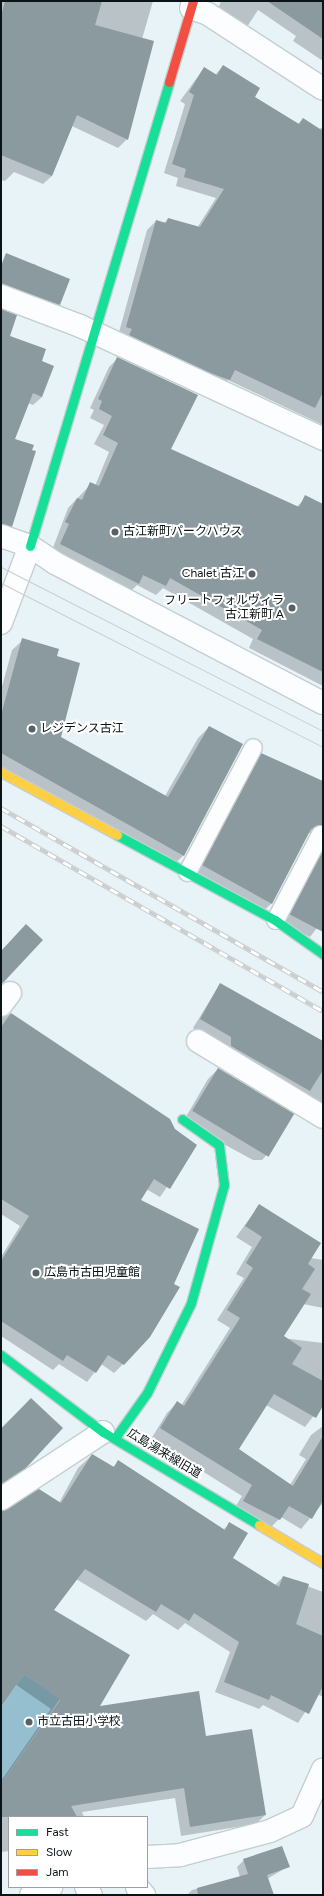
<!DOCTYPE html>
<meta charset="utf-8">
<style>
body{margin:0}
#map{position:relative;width:324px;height:1896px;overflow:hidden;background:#e8f3f8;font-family:Figtree,"Noto Sans JP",sans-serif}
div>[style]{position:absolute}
.water>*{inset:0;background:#95becf}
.shadow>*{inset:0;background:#0003}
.building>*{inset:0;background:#8a9a9f;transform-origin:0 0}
.roads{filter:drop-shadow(1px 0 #c4ced2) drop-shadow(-1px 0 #c4ced2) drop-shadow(0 1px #c4ced2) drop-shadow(0 -1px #c4ced2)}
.lane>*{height:17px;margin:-8.5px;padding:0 8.5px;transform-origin:8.5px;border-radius:8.5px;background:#fcfdfe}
.street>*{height:22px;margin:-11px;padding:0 11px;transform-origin:11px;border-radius:11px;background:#fcfdfe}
.fast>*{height:9px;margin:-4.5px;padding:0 4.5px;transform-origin:4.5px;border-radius:4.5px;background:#16e098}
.slow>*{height:9px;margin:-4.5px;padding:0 4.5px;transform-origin:4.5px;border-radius:4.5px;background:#ffcf43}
.jam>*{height:9px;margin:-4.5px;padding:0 4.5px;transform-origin:4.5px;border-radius:4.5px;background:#f24e42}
.tram>*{height:1px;margin:-0.5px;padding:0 0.5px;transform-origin:0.5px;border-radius:0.5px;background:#cacece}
.rail>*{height:4.5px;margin-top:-2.25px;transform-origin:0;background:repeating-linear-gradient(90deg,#fff 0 9px,#cacece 0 18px);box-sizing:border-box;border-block:1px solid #cacece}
.dots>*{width:11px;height:11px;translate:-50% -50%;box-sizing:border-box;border:2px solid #fff;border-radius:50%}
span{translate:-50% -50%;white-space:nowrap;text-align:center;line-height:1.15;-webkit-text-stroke:4px #fff;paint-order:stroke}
.poi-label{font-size:12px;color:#0a1316}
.left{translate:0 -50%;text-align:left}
.right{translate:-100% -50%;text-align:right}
.street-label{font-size:12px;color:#0a1316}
.frame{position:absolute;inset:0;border:2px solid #0a1316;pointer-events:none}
.legend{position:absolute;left:8px;top:1816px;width:140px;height:72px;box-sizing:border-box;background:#fff;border:1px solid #9da1a2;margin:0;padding:5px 7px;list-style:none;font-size:12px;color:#0a1316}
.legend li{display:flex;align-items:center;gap:8px;height:20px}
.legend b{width:20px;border:1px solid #9da1a2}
</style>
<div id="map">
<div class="water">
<i style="clip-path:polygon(24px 1674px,60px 1699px,1px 1784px,1px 1707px)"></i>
</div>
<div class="shadow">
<i style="clip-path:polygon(1px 1px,153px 1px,142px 39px,127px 139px,118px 148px,72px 126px,52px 176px,43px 184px,14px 172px,5px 181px,1px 180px)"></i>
<i style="clip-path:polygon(221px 1px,323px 1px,323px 61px,293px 41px,296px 36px,258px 10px,245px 30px,215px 17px)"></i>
<i style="clip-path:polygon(223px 66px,254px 97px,298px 124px,303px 119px,319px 129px,323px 127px,323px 425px,228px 380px,220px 389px,118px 336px,147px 230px,156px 221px,164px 223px,168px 219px,197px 228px,216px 198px,176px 186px,178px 178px,164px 173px,185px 104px,180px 101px,204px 68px,215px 75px)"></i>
<i style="clip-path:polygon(35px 264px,59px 304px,51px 313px,1px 294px,1px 276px)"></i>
<i style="clip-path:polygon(1px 310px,9px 336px,41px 362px,42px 397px,33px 405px,28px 403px,14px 440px,14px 517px,1px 528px)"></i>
<i style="clip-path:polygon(118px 358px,169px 449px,296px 507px,303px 501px,323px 511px,323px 686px,249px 648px,253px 639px,163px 588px,156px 595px,137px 585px,129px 593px,51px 553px,68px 508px,91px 484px,95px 486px,109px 452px,94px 444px,104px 425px,90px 418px,94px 410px,90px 408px,109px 367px)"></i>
<i style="clip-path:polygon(23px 640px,56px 657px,60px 737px,165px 796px,198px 738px,209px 727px,184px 855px,173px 865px,1px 769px,1px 690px,12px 650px)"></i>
<i style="clip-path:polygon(261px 754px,323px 784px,323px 920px,310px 937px,282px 922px,317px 833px,308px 833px,271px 904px,263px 911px,197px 874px,253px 762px)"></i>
<i style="clip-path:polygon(220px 984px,323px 1043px,323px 1112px,193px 1028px)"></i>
<i style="clip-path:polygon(10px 1014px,196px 1145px,160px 1197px,146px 1189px,139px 1200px,123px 1364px,114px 1373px,101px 1364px,87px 1382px,59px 1364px,53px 1370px,1px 1336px,1px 1257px,20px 1226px,1px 1214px,1px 1018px)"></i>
<i style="clip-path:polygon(218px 1069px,272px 1149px,262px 1160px,253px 1160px,183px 1122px,208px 1079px)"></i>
<i style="clip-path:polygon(259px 1206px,311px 1258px,323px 1260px,323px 1308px,303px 1304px,282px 1338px,323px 1343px,323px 1404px,305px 1427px,266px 1405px,238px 1449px,290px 1485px,306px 1459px,299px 1455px,311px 1435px,323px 1426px,323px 1503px,301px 1529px,281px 1517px,269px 1529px,233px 1511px,242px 1496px,151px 1439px,167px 1413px,177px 1403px,181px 1406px,230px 1328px,217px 1320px,244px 1278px,236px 1274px,252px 1247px,236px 1237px)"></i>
<i style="clip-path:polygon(31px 1399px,24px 1468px,1px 1487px,1px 1428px)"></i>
<i style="clip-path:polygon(92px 1455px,113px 1467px,118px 1462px,223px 1530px,230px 1523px,232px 1558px,275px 1585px,283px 1577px,323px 1592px,323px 1697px,317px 1694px,298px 1723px,263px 1705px,259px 1709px,215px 1692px,230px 1652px,185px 1623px,178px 1630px,153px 1614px,146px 1621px,76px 1579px,53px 1610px,98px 1708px,205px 1737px,265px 1815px,256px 1824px,181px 1836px,175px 1798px,82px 1812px,84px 1817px,9px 1817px,9px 1851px,1px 1852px,1px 1781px,51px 1709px,15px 1684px,1px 1705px,1px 1511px,59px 1503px,78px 1468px)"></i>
<i style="clip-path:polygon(244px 1860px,289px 1866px,267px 1879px,273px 1895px,187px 1895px,192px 1890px,240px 1877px,237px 1867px)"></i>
</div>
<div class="building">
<i style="clip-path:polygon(5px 1px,102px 1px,95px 25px,154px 41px,128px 140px,77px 115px,52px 176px,1px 155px,1px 16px)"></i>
<i style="clip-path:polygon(267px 1px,323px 1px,323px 39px)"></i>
<i style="clip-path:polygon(223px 65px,260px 88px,255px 97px,299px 124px,303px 118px,323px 131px,323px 392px,315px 408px,235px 370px,230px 380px,210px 373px,129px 335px,132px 329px,126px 327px,156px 220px,166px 223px,168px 218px,200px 227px,224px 189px,184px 177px,186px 169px,172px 164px,194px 95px,189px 92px,204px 67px,217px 75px)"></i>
<i style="clip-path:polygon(6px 253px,70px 279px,60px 305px,1px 284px,1px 266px)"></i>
<i style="clip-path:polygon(1px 309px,17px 315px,10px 336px,46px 349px,42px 361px,54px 366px,42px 397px,33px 393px,15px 439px,34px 445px,32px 450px,36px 451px,12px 527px,1px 524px)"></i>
<i style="clip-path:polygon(117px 357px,198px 395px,171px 449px,299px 507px,305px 495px,323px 504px,323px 672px,257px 639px,262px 630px,170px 578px,166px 586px,143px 575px,139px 584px,60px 544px,69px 524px,65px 522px,77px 498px,82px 500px,90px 482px,99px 486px,118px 443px,103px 435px,112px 416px,99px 409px,102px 401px,98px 399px)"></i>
<i style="clip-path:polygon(22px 638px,59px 649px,57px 656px,80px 663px,61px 737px,168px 797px,209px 726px,243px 744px,184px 856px,1px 753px,1px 715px)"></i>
<i style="clip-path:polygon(261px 753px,323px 781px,323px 825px,311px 829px,272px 904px,202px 865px)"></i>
<i style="clip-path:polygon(323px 850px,323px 932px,289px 914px)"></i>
<i style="clip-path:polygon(26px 924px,43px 940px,1px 985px,1px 951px)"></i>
<i style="clip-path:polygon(220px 983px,323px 1041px,323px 1070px,310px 1091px,231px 1046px,231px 1037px,200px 1019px)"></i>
<i style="clip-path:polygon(11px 1013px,170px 1119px,175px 1129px,197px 1145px,170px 1189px,154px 1179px,141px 1200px,199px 1229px,174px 1284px,180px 1287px,150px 1337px,124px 1365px,108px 1355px,96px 1373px,67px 1355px,63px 1361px,1px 1321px,1px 1261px,29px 1216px,1px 1199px,1px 1027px)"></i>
<i style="left:218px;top:1068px;width:89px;height:50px;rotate:31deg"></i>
<i style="clip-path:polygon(259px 1204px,321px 1243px,308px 1264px,315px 1269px,302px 1289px,311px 1294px,284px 1336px,302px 1348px,292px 1364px,323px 1381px,323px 1406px,316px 1418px,274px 1394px,239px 1449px,293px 1486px,323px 1436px,323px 1500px,312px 1519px,289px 1506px,280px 1520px,243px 1501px,252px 1485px,160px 1428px,177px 1401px,184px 1406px,240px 1318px,227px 1310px,253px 1268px,246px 1263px,262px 1237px,245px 1226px)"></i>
<i style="clip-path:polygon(31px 1398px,63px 1428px,25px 1469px,1px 1484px,1px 1429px)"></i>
<i style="clip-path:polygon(92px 1454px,114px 1467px,118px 1460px,225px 1530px,229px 1522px,248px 1533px,233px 1558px,279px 1587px,283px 1576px,309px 1584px,296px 1624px,323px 1636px,323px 1686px,309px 1714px,271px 1695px,269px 1700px,224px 1682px,239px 1642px,194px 1613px,189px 1621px,161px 1604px,156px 1612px,85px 1569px,54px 1610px,130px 1655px,100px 1706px,199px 1691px,206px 1736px,252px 1729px,266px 1815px,190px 1827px,184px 1788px,71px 1806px,77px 1817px,1px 1817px,1px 1784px,60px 1700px,24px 1674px,1px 1707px,1px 1511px,39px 1489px,61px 1503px)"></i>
<i style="clip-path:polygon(282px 1846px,290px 1867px,267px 1875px,274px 1895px,198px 1895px,197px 1888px,248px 1874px,243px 1859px)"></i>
</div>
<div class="roads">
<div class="lane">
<i style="left:187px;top:872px;width:141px;rotate:-62.2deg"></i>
<i style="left:275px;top:920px;width:97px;rotate:-62.4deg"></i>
</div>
<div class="street">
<i style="left:191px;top:8px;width:18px;rotate:19deg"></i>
<i style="left:208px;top:14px;width:137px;rotate:33.1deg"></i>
<i style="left:1px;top:296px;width:85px;rotate:20.8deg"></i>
<i style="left:80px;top:326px;width:268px;rotate:24.9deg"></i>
<i style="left:1px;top:536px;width:31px;rotate:19deg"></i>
<i style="left:30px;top:546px;width:30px;rotate:34deg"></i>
<i style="left:55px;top:563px;width:302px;rotate:27.6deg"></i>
<i style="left:1px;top:623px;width:82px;rotate:-69.4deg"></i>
<i style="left:1px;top:1005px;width:15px;rotate:-53deg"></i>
<i style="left:198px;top:1041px;width:146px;rotate:31.3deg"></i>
<i style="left:1px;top:1499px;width:122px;rotate:-33.3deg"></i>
<i style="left:147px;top:1857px;width:33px;rotate:-3deg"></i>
<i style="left:180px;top:1855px;width:93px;rotate:-14.9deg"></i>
<i style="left:270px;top:1831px;width:35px;rotate:-25deg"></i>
<i style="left:302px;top:1816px;width:51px;rotate:-65.9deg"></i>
<i style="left:86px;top:1887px;width:9px;rotate:58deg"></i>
<i style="left:137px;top:1887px;width:11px;rotate:49deg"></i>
<i style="left:31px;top:1895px;width:22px;rotate:-21deg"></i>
</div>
<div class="fast">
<i style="left:30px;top:546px;width:484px;rotate:-73.3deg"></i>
<i style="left:117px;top:835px;width:179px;rotate:28.3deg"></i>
<i style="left:275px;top:920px;width:59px;rotate:35.3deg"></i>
<i style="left:1px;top:1355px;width:128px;rotate:37deg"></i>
<i style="left:103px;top:1432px;width:182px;rotate:30.8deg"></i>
<i style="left:115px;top:1438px;width:55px;rotate:-54.6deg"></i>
<i style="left:147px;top:1393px;width:100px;rotate:-63.9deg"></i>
<i style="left:191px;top:1303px;width:123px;rotate:-74.4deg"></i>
<i style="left:224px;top:1185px;width:40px;rotate:-97.1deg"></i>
<i style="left:219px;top:1145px;width:45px;rotate:-144.9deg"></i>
</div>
<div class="slow">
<i style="left:1px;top:772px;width:132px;rotate:28.5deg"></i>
<i style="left:259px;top:1525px;width:74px;rotate:30.7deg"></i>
</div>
<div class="jam">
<i style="left:169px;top:82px;width:84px;rotate:-73.5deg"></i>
</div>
</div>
<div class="tram">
<i style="left:1px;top:567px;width:361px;rotate:27deg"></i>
<i style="left:1px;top:583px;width:361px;rotate:27deg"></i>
</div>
<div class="rail">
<i style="left:1px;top:808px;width:371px;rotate:29.7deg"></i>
<i style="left:1px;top:826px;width:371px;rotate:29.9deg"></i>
</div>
<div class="dots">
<i style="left:115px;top:532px;background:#586165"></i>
<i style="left:252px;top:574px;background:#586165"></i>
<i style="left:292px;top:608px;background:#586165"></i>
<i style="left:32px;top:729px;background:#586165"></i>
<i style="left:36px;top:1273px;background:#586165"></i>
<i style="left:29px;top:1722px;background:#586165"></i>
</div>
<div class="poi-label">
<span class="left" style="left:123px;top:532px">古江新町パークハウス</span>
<span class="right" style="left:244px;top:574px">Chalet 古江</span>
<span class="right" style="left:284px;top:608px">フリートフォルヴィラ<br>古江新町 A</span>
<span class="left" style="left:40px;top:729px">レジデンス古江</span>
<span class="left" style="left:44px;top:1273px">広島市古田児童館</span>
<span class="left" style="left:37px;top:1722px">市立古田小学校</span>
</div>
<div class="street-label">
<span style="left:164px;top:1454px;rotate:31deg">広島湯来線旧道</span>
</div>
<div class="frame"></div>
<ul class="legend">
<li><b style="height:5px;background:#16e098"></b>Fast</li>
<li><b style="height:5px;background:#ffcf43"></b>Slow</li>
<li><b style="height:5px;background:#f24e42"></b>Jam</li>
</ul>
</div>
